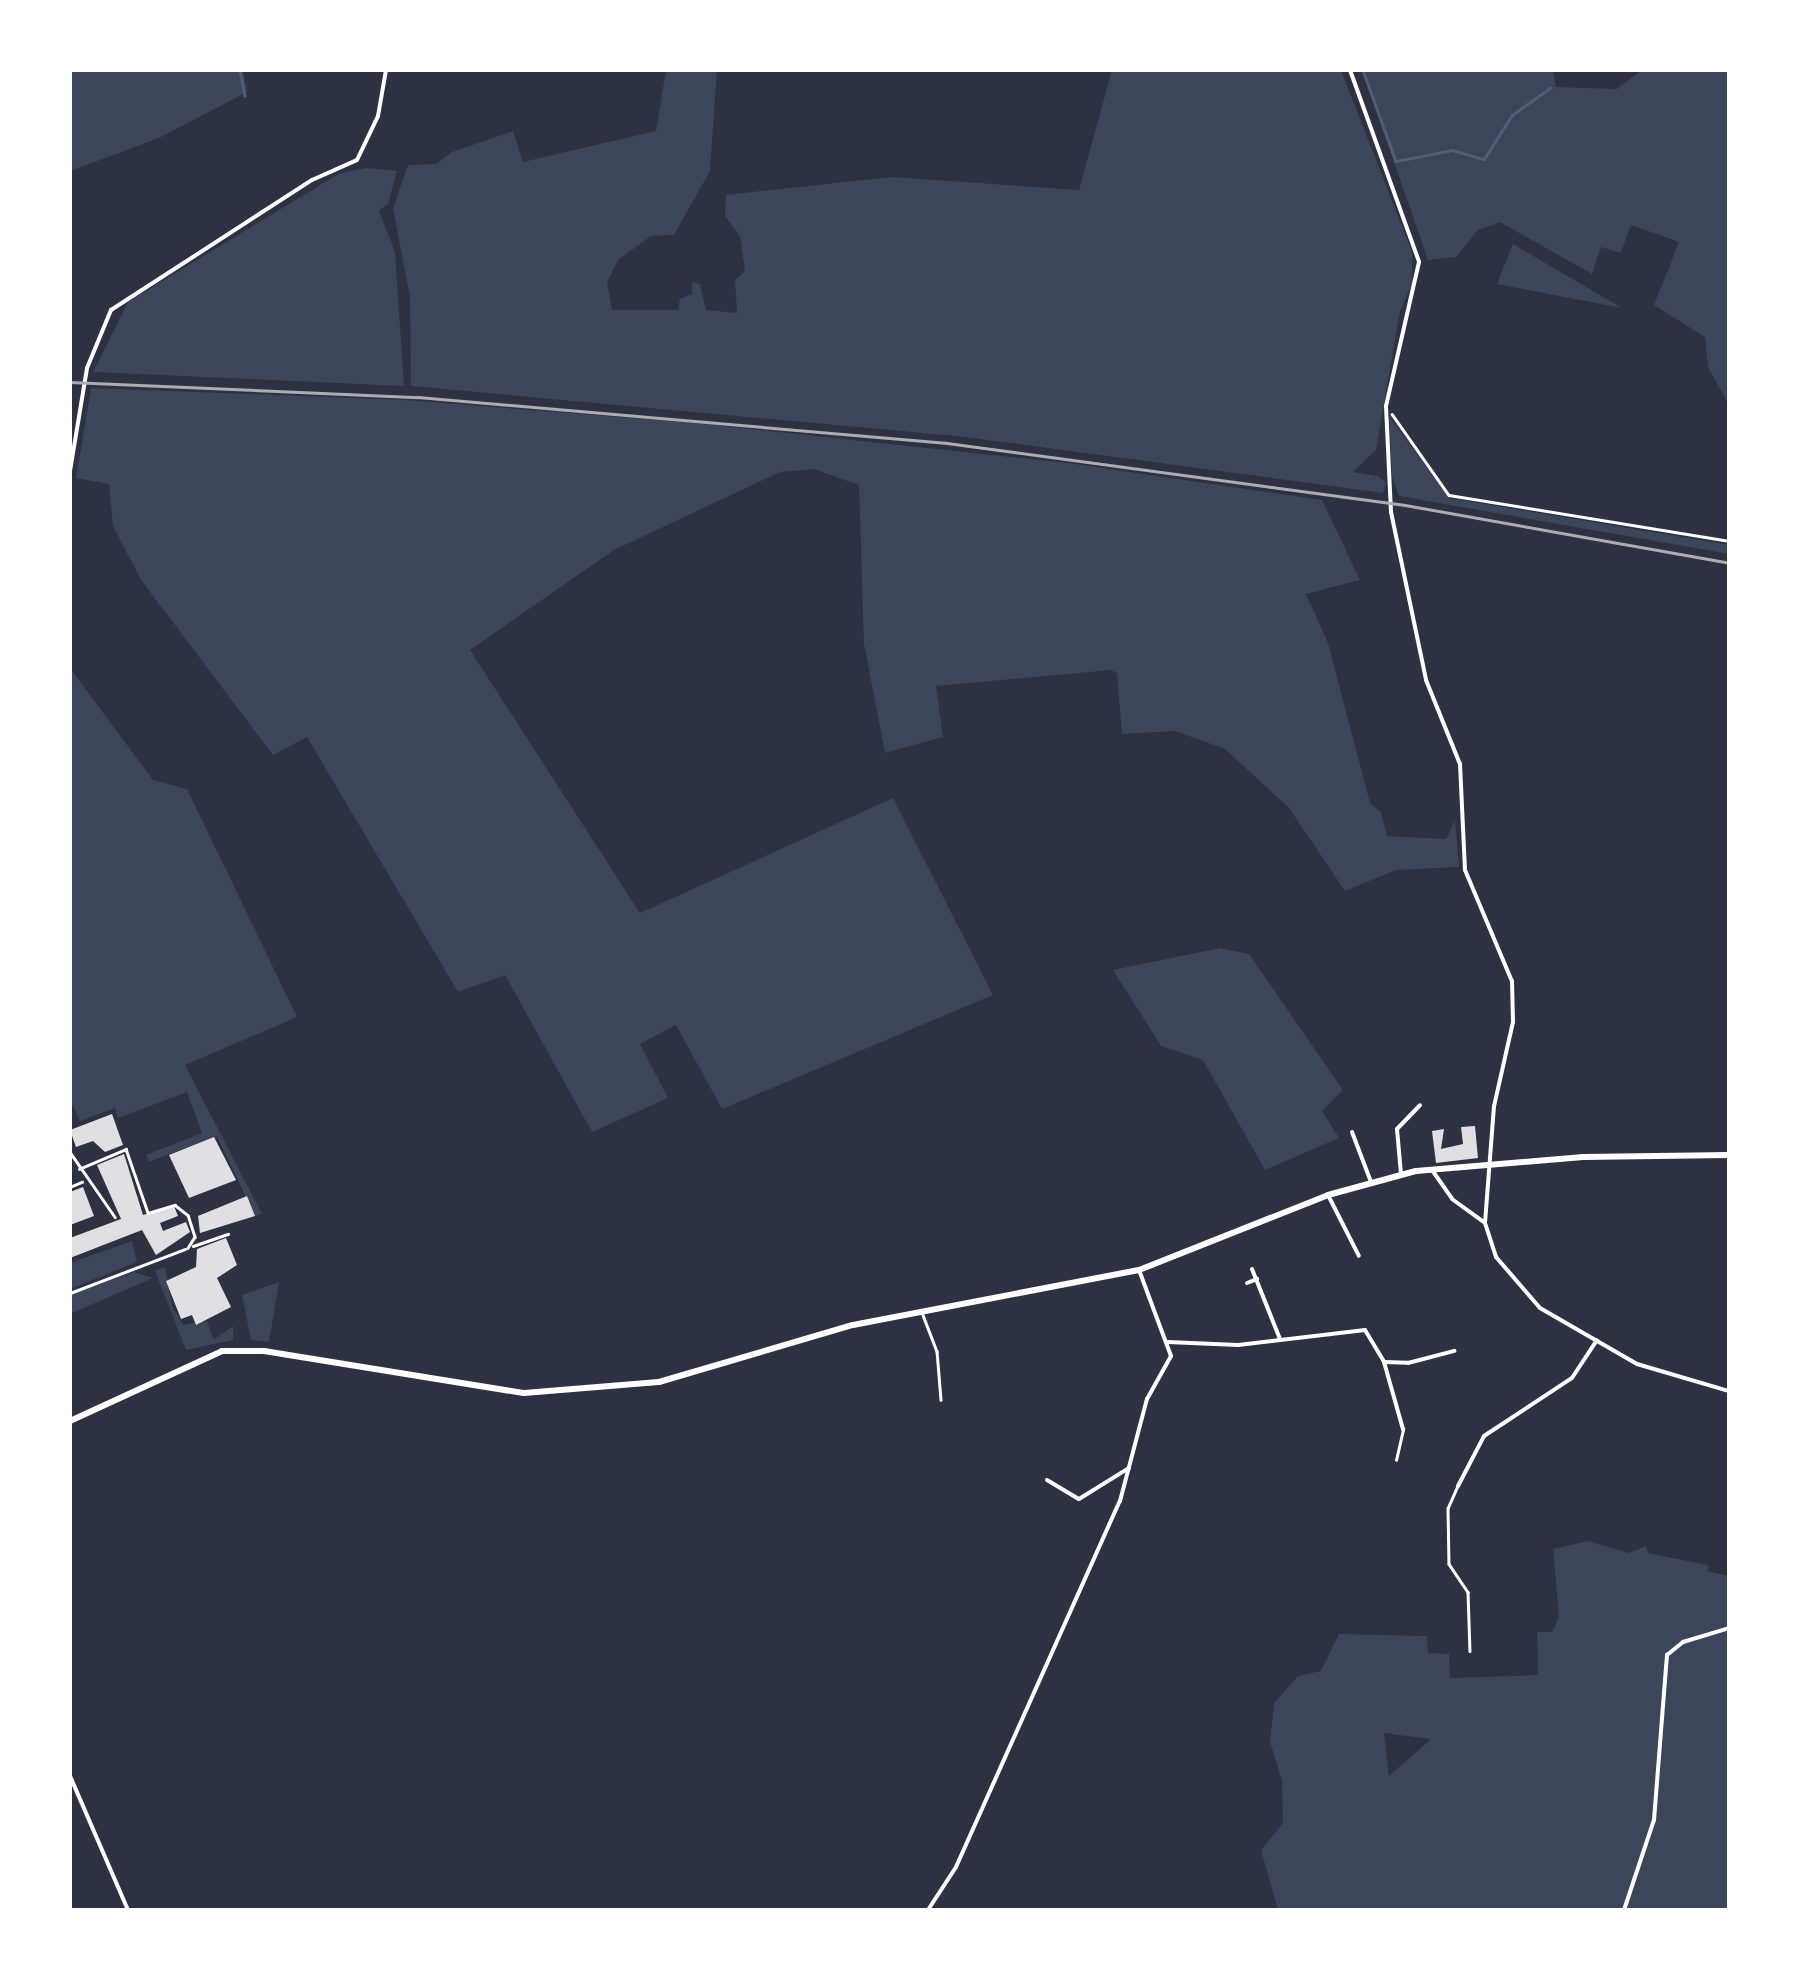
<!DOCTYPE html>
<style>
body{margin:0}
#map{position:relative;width:1799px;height:1980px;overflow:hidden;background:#2d3142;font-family:Raleway,sans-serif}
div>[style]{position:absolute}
.green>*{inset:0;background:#3c4559}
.stream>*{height:2.5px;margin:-1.25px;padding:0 1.25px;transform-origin:1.25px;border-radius:1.25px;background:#4f5d75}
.building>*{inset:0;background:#e0e0e3}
.path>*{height:2.5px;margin:-1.25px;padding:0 1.25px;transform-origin:1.25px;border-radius:1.25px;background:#fff}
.service>*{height:2.5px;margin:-1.25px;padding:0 1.25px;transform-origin:1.25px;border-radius:1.25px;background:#fff}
.minor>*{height:4px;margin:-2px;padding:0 2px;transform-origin:2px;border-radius:2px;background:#fff}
.primary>*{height:6px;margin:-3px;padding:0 3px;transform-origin:3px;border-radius:3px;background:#fff}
.rail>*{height:2.5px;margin:-1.25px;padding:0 1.25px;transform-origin:1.25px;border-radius:1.25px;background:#abadb3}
span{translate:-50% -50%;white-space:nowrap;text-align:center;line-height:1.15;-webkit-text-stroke:10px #fff;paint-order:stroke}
.frame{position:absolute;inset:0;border:72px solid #fff;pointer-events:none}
</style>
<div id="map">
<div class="green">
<i style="clip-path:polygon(70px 70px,243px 70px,247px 92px,159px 138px,70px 171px)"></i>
<i style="clip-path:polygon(666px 70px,717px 70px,710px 171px,674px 235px,651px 236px,618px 260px,607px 282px,612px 310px,678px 310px,680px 299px,692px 294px,692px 282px,700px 284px,706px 310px,737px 313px,735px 280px,745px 271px,740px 236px,725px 216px,726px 195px,891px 177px,1079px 190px,1112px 70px,1341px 70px,1412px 252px,1412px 284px,1400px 311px,1376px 450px,1353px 472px,1377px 476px,1386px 482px,1383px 493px,966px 437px,411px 386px,410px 297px,393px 209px,408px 165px,436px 164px,452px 152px,513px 131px,523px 162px,656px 131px)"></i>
<i style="clip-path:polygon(1362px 70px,1553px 70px,1556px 87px,1617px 89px,1642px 70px,1729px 70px,1729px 405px,1708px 367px,1705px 337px,1654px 305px,1679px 242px,1631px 225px,1621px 253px,1601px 247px,1592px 274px,1500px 222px,1478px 230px,1456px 257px,1428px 260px)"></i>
<i style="clip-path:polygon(366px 168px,397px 171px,388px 204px,379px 211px,395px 252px,404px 386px,93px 372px,128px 302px,340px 173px)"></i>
<i style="clip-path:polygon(1513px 244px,1622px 308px,1497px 284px)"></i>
<i style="clip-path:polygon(91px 388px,405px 400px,694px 423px,1068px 463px,1322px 500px,1360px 580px,1306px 594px,1328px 643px,1370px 803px,1381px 812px,1387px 836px,1446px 839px,1455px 820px,1459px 867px,1396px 870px,1345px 891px,1289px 808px,1225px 749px,1175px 731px,1122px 734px,1117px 673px,1111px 670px,936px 686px,943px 737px,885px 753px,864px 644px,859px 485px,814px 469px,780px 472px,614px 550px,470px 650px,640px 913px,893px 798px,993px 995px,722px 1109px,676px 1025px,640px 1044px,668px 1098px,592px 1132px,505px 975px,458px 992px,307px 737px,273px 755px,141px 580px,113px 526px,109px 484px,76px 478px)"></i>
<i style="clip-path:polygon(1389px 416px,1449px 498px,1729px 545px,1729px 554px,1399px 496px,1392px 476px)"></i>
<i style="clip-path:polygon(70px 668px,153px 780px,187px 789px,297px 1017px,185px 1065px,262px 1214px,255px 1216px,217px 1136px,149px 1162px,146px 1155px,202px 1133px,187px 1092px,118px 1118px,115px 1108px,80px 1121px,70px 1100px)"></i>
<i style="clip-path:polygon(1220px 948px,1249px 954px,1343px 1090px,1322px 1111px,1339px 1138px,1265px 1170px,1203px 1060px,1161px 1046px,1113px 970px)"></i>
<i style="clip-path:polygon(132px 1241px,137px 1262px,70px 1289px,70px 1263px)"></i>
<i style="clip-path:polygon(165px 1267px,172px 1306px,183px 1325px,207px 1321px,214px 1339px,233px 1326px,233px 1340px,186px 1350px,155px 1271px)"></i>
<i style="clip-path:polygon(134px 1272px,153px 1278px,70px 1314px,70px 1295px)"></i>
<i style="clip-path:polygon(279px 1282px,269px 1342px,251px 1340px,242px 1295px)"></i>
<i style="clip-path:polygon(evenodd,1588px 1541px,1629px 1553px,1646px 1546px,1648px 1553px,1708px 1565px,1708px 1571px,1729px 1576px,1729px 1910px,1278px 1910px,1261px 1850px,1283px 1823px,1282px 1781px,1270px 1742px,1274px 1703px,1298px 1676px,1321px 1671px,1339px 1634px,1427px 1636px,1428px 1653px,1449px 1654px,1450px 1678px,1538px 1675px,1537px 1632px,1552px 1632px,1559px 1617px,1553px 1549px,1588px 1541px,1384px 1733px,1430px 1739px,1430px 1740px,1389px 1776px,1384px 1733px)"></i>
</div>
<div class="stream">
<i style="left:240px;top:70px;width:26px;rotate:79deg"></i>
<i style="left:1363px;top:70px;width:97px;rotate:70.1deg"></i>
<i style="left:1396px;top:161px;width:57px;rotate:-11.1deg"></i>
<i style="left:1452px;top:150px;width:33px;rotate:16deg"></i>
<i style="left:1484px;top:159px;width:52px;rotate:-57.5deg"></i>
<i style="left:1512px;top:115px;width:47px;rotate:-35.4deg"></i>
</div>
<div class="building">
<i style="clip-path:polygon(112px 1114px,123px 1145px,105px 1152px,93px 1141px,76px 1147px,70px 1130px)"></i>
<i style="clip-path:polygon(1475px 1126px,1478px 1158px,1436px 1163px,1432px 1131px,1444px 1129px,1441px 1149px,1463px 1144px,1461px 1127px)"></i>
<i style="clip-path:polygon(214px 1137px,236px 1180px,189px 1198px,169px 1155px)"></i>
<i style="clip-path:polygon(124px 1154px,143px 1215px,174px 1206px,178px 1216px,160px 1223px,163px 1231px,186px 1222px,190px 1232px,156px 1255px,142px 1230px,70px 1258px,70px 1238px,121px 1219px,97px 1165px)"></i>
<i style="clip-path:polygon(83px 1187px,94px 1216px,70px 1225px,70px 1192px)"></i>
<i style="clip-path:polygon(247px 1196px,255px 1216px,200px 1233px,198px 1216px)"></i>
<i style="clip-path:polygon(226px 1238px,237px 1265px,217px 1278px,231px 1307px,196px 1325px,192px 1315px,181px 1319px,166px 1281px,196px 1267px,197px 1249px)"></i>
</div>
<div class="path">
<i style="left:1392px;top:414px;width:99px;rotate:54.9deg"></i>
<i style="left:1449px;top:495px;width:284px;rotate:9.3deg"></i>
</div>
<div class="service">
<i style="left:70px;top:1152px;width:79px;rotate:55.3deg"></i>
<i style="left:79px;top:1169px;width:51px;rotate:-23.1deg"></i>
<i style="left:126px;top:1149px;width:68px;rotate:71deg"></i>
<i style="left:148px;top:1213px;width:28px;rotate:-17deg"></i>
<i style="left:175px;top:1205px;width:16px;rotate:38deg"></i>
<i style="left:188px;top:1215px;width:23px;rotate:72deg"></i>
<i style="left:195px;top:1237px;width:13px;rotate:122deg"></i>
<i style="left:70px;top:1187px;width:13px;rotate:-23deg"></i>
<i style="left:193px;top:1246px;width:37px;rotate:-19deg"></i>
<i style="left:70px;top:1293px;width:123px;rotate:-20.9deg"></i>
<i style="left:923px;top:1315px;width:39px;rotate:69deg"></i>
<i style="left:937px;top:1351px;width:49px;rotate:85.3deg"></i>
<i style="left:1396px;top:1460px;width:32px;rotate:-77deg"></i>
<i style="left:1458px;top:1486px;width:24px;rotate:114deg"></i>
<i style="left:1448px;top:1508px;width:56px;rotate:89deg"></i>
<i style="left:1449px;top:1564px;width:34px;rotate:56deg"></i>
<i style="left:1468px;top:1592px;width:59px;rotate:88.1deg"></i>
</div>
<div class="minor">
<i style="left:1350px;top:70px;width:204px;rotate:70.2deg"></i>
<i style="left:1419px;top:262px;width:148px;rotate:102.9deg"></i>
<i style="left:1386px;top:406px;width:106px;rotate:87.3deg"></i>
<i style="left:1391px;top:512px;width:172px;rotate:78.2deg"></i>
<i style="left:1426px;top:680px;width:91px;rotate:68deg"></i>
<i style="left:1460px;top:764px;width:106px;rotate:87.3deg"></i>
<i style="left:1465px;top:870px;width:121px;rotate:67.1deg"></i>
<i style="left:1512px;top:981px;width:41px;rotate:88.6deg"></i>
<i style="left:1513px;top:1022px;width:86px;rotate:102.7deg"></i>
<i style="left:1494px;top:1106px;width:117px;rotate:94.4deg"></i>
<i style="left:1485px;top:1223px;width:36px;rotate:72deg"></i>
<i style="left:1496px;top:1257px;width:67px;rotate:49.2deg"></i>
<i style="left:1540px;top:1308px;width:112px;rotate:30deg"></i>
<i style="left:1637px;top:1364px;width:96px;rotate:16.4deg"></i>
<i style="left:70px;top:471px;width:104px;rotate:-80.6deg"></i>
<i style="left:87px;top:368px;width:63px;rotate:-67.5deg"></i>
<i style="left:111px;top:310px;width:239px;rotate:-32.9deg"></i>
<i style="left:312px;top:180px;width:49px;rotate:-24deg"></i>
<i style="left:357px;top:160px;width:49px;rotate:-64.5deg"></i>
<i style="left:378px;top:116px;width:47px;rotate:-80.1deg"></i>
<i style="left:1352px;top:1132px;width:53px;rotate:69.2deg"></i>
<i style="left:1432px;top:1170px;width:35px;rotate:55deg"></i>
<i style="left:1452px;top:1199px;width:39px;rotate:36deg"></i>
<i style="left:1401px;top:1174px;width:45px;rotate:-95.1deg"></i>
<i style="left:1397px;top:1129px;width:33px;rotate:-46deg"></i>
<i style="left:1328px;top:1195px;width:68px;rotate:63.1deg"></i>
<i style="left:1252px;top:1269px;width:75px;rotate:68.2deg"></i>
<i style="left:1247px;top:1283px;width:11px;rotate:-22deg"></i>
<i style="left:1168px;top:1342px;width:70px;rotate:2.5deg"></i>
<i style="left:1238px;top:1345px;width:128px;rotate:-6.7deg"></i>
<i style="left:1365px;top:1330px;width:37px;rotate:59deg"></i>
<i style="left:1384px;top:1362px;width:70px;rotate:74.2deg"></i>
<i style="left:1384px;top:1362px;width:24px;rotate:2deg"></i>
<i style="left:1408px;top:1363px;width:48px;rotate:-14.6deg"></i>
<i style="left:1047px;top:1480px;width:37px;rotate:31deg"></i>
<i style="left:1079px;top:1499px;width:59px;rotate:-31.8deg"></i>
<i style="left:1458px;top:1486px;width:56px;rotate:-62.5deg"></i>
<i style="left:1484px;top:1436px;width:105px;rotate:-33.4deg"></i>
<i style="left:1572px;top:1378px;width:45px;rotate:-56.7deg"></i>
<i style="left:70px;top:1776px;width:146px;rotate:66.6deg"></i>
<i style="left:928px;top:1910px;width:51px;rotate:-56.9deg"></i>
<i style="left:956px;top:1867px;width:401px;rotate:-65.9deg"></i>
<i style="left:1120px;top:1501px;width:106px;rotate:-75.2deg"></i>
<i style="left:1147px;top:1399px;width:49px;rotate:-60.8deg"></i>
<i style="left:1171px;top:1356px;width:92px;rotate:-110.4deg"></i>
<i style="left:1624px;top:1910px;width:95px;rotate:-71.6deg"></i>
<i style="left:1654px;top:1820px;width:166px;rotate:-85.5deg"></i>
<i style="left:1667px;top:1655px;width:21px;rotate:-39deg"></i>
<i style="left:1683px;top:1642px;width:48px;rotate:-16.9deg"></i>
</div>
<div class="primary">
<i style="left:70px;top:1421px;width:167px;rotate:-24.7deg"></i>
<i style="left:222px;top:1351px;width:42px"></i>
<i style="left:264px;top:1351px;width:263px;rotate:9.2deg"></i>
<i style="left:524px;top:1393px;width:135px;rotate:-4.7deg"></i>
<i style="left:659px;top:1382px;width:202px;rotate:-16.4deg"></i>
<i style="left:853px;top:1325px;width:291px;rotate:-10.9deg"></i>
<i style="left:1139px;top:1270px;width:203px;rotate:-21.6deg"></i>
<i style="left:1328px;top:1195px;width:91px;rotate:-15.3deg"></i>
<i style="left:1416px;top:1171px;width:168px;rotate:-4.8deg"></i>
<i style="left:1583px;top:1157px;width:146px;rotate:-0.8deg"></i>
</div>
<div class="rail">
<i style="left:70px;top:382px;width:348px;rotate:2.5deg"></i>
<i style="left:418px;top:397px;width:531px;rotate:4.97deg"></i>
<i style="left:947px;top:443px;width:462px;rotate:7.7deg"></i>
<i style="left:1405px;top:505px;width:329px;rotate:10.1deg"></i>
</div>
<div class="frame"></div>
</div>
